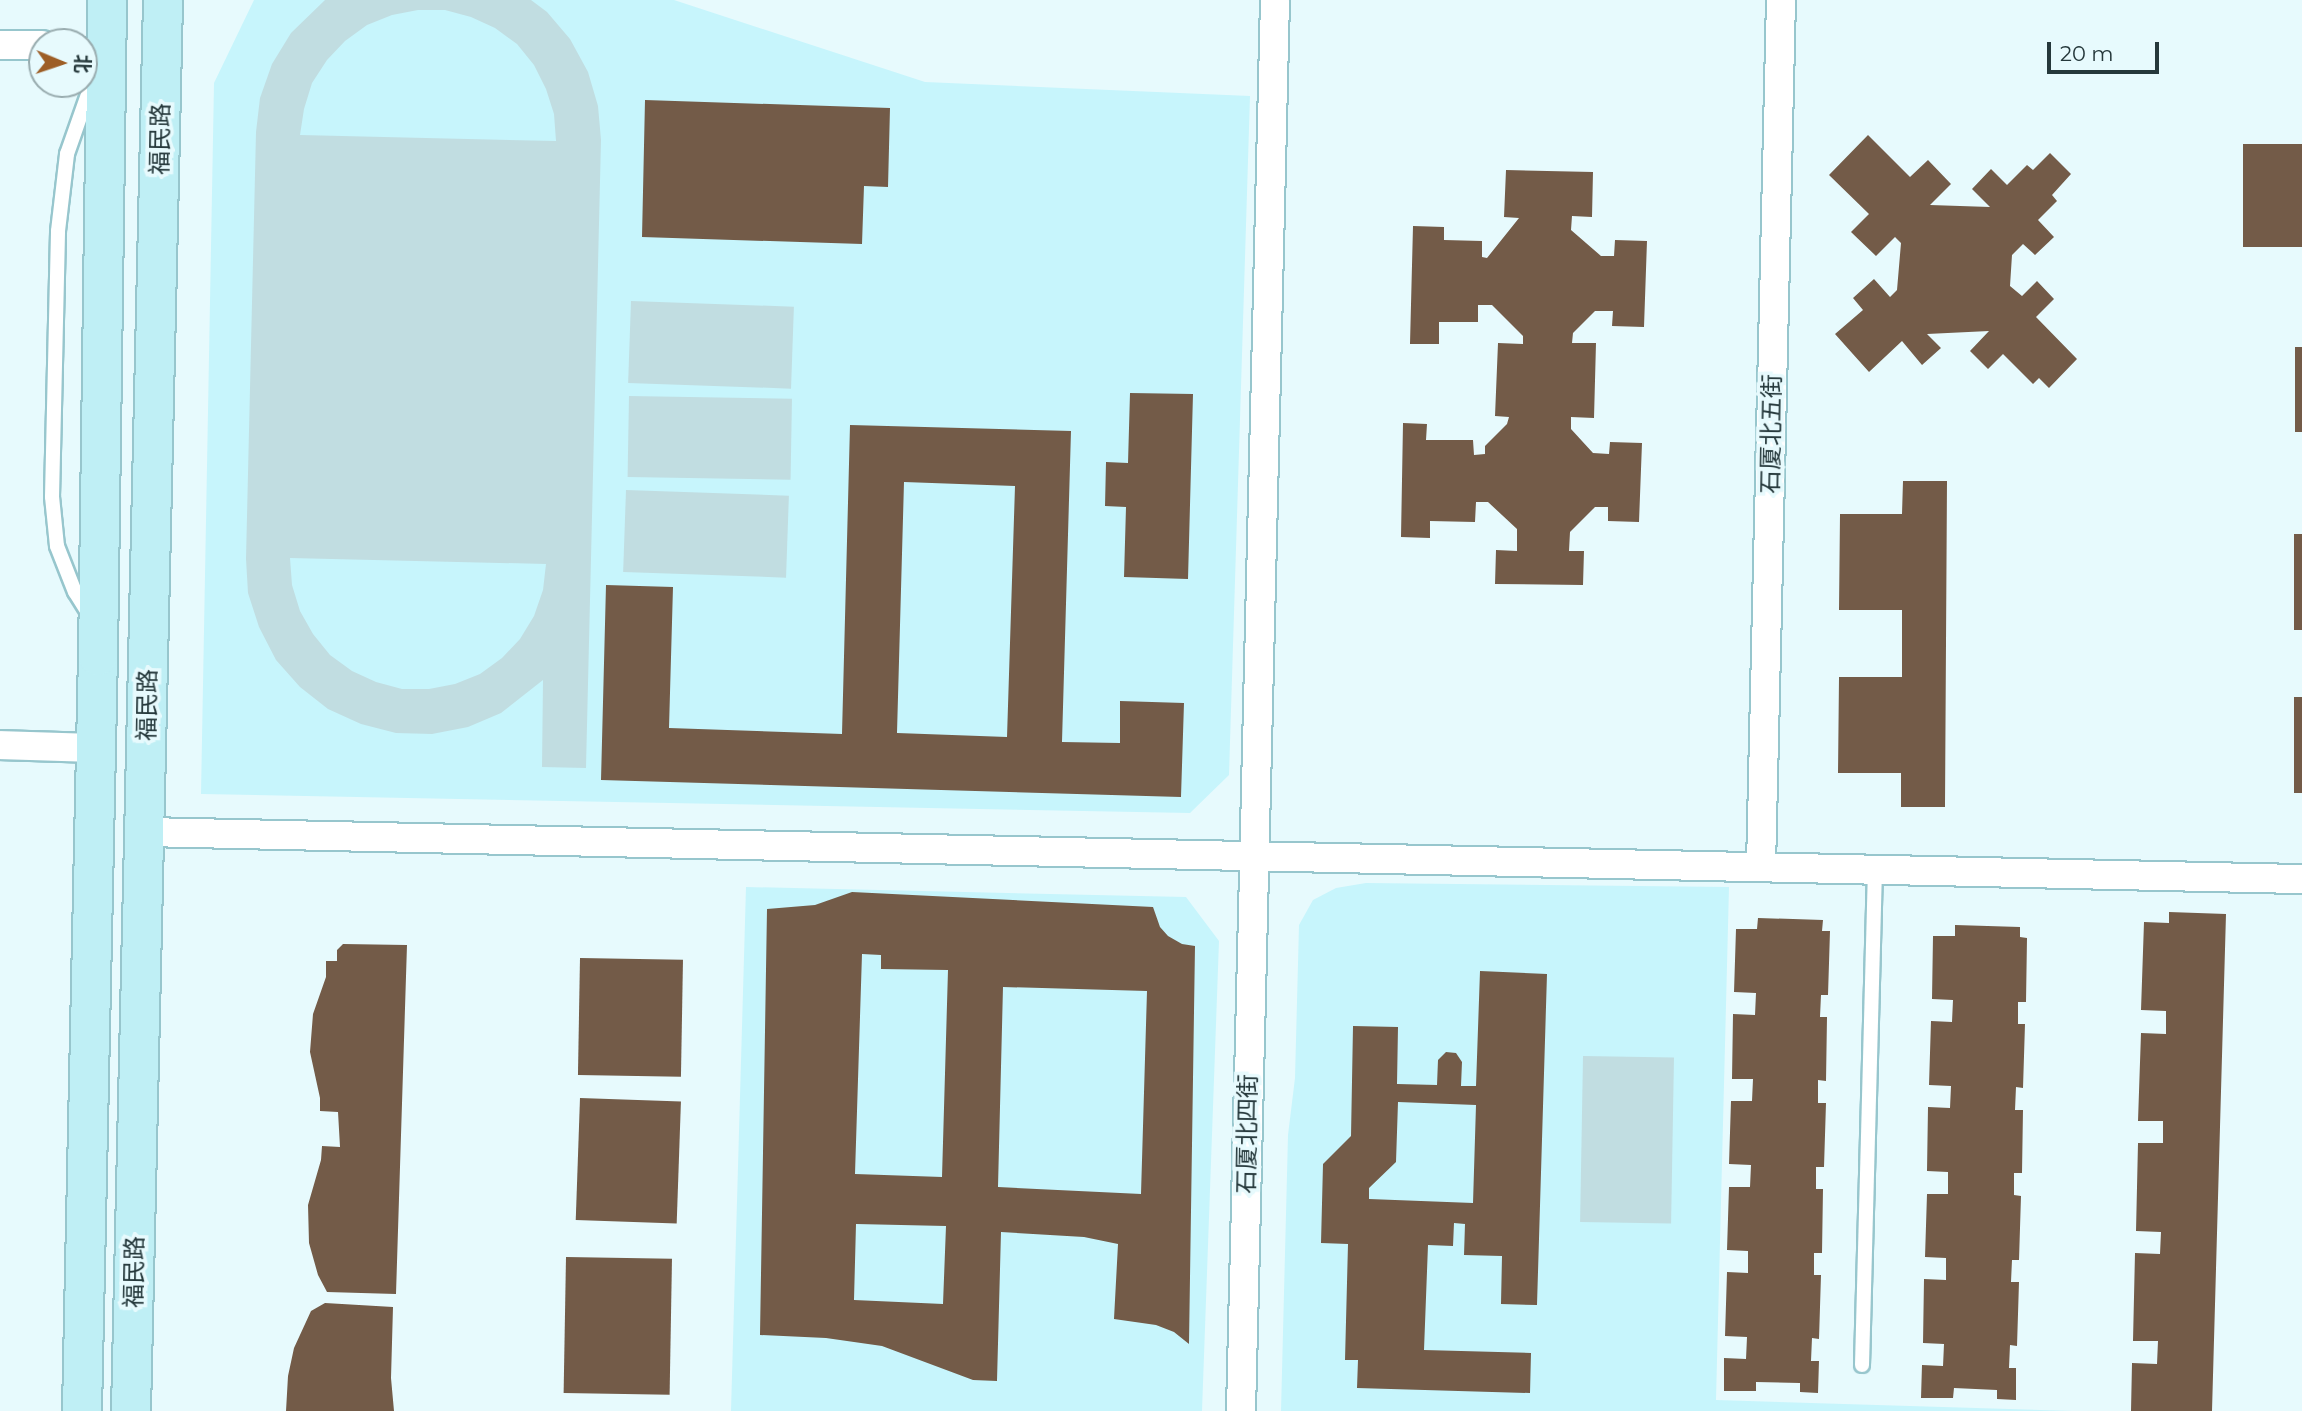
<!DOCTYPE html>
<meta charset="utf-8">
<style>
body{margin:0}
#map{position:relative;width:2302px;height:1411px;overflow:hidden;background:#e7fafd;font-family:Montserrat,"Noto Sans SC",sans-serif}
div>[style]{position:absolute}
.built>*{inset:0;background:#c7f5fc}
.green>*{inset:0;background:#c1dde1;transform-origin:0 0}
.building>*{inset:0;background:#735b48;transform-origin:0 0}
.roads{filter:drop-shadow(2px 0 #97c6cd) drop-shadow(-2px 0 #97c6cd) drop-shadow(0 2px #97c6cd) drop-shadow(0 -2px #97c6cd)}
.lane>*{height:14px;margin:-7px;padding:0 7px;transform-origin:7px;border-radius:7px;background:#fff}
.street>*{height:28px;margin:-14px;padding:0 14px;transform-origin:14px;border-radius:14px;background:#fff}
.secondary>*{height:38px;margin:-19px;padding:0 19px;transform-origin:19px;border-radius:19px;background:#bfeff5}
span{translate:-50% -50%;white-space:nowrap;text-align:center;line-height:1.15;-webkit-text-stroke:7px #e7fafd;paint-order:stroke}
.street-label{font-size:24px;color:#25383b}
.north{position:absolute;left:28px;top:28px;width:70px;height:70px;box-sizing:border-box;background:#e7fafd;border:2px solid #99acaf;border-radius:50%;rotate:92deg;font-size:19px;font-weight:700;line-height:28px;text-align:center;color:#25383b}
.north::after{content:'';display:block;margin:auto;width:24px;height:32px;background:#9d5e26;clip-path:polygon(50% 0,100% 100%,50% 72%,0 100%)}
.scale{position:absolute;left:2047px;top:42px;width:112px;height:32px;box-sizing:border-box;border:4px solid #25383b;border-top:0;padding-left:9px;font-size:21px;line-height:24px;white-space:nowrap;color:#25383b;-webkit-text-stroke:5px #e7fafd;paint-order:stroke}
</style>
<div id="map">
<div class="built">
<i style="clip-path:polygon(254px 0,674px 0,925px 82px,1250px 96px,1229px 775px,1190px 813px,201px 794px,214px 83px)"></i>
<i style="clip-path:polygon(1366px 883px,1729px 887px,1716px 1400px,2073px 1411px,1281px 1411px,1288px 1135px,1295px 1078px,1299px 925px,1313px 900px,1336px 888px)"></i>
<i style="clip-path:polygon(746px 887px,1186px 897px,1219px 941px,1202px 1411px,731px 1411px)"></i>
</div>
<div class="green">
<i style="clip-path:polygon(evenodd,325px 0,531px 0,547px 12px,570px 39px,588px 72px,598px 106px,601px 140px,586px 768px,542px 767px,543px 680px,501px 713px,468px 727px,432px 734px,396px 733px,361px 724px,328px 709px,300px 687px,276px 660px,259px 627px,248px 593px,246px 559px,256px 132px,260px 98px,272px 64px,291px 33px,325px 0,418px 10px,445px 10px,471px 17px,495px 28px,517px 44px,534px 65px,546px 89px,554px 114px,556px 141px,300px 135px,304px 109px,312px 83px,327px 60px,345px 41px,367px 25px,392px 15px,418px 10px,325px 0,290px 558px,546px 564px,543px 590px,534px 616px,520px 639px,502px 658px,480px 674px,455px 684px,429px 689px,402px 689px,376px 682px,352px 671px,330px 655px,313px 634px,300px 611px,292px 585px,290px 558px)"></i>
<i style="left:631px;top:301px;width:163px;height:82px;rotate:2deg"></i>
<i style="left:629px;top:396px;width:163px;height:81px;rotate:1deg"></i>
<i style="left:626px;top:490px;width:163px;height:82px;rotate:2deg"></i>
<i style="left:1583px;top:1056px;width:91px;height:166px;rotate:1deg"></i>
</div>
<div class="building">
<i style="clip-path:polygon(645px 100px,890px 108px,888px 187px,864px 186px,862px 244px,642px 237px)"></i>
<i style="clip-path:polygon(1868px 135px,1910px 177px,1928px 160px,1951px 184px,1930px 205px,1990px 207px,1972px 189px,1991px 169px,2007px 185px,2027px 165px,2033px 170px,2050px 153px,2071px 174px,2052px 195px,2057px 201px,2038px 220px,2054px 237px,2035px 255px,2023px 244px,2012px 255px,2010px 286px,2022px 296px,2037px 281px,2054px 299px,2036px 317px,2077px 359px,2049px 388px,2039px 378px,2033px 384px,2003px 354px,1988px 369px,1970px 351px,1989px 331px,1927px 334px,1941px 348px,1922px 365px,1902px 341px,1869px 372px,1835px 334px,1863px 310px,1853px 298px,1874px 279px,1890px 297px,1897px 290px,1901px 243px,1895px 237px,1876px 256px,1851px 232px,1869px 214px,1829px 175px)"></i>
<i style="left:2243px;top:144px;width:59px;height:103px"></i>
<i style="clip-path:polygon(1506px 170px,1593px 172px,1592px 217px,1572px 216px,1571px 230px,1601px 256px,1614px 256px,1615px 240px,1647px 241px,1644px 327px,1612px 326px,1613px 311px,1595px 311px,1573px 333px,1572px 343px,1596px 343px,1594px 418px,1571px 417px,1571px 429px,1593px 453px,1609px 454px,1610px 442px,1642px 443px,1639px 522px,1608px 521px,1608px 507px,1595px 507px,1570px 532px,1569px 551px,1584px 551px,1583px 585px,1495px 584px,1496px 550px,1517px 551px,1517px 529px,1488px 502px,1476px 502px,1475px 522px,1430px 521px,1430px 538px,1401px 537px,1403px 423px,1427px 424px,1426px 440px,1473px 440px,1474px 455px,1485px 454px,1485px 446px,1507px 424px,1509px 417px,1495px 416px,1498px 343px,1523px 344px,1523px 336px,1492px 305px,1478px 305px,1478px 322px,1439px 322px,1439px 344px,1410px 344px,1413px 226px,1444px 227px,1444px 240px,1482px 241px,1482px 257px,1487px 258px,1519px 218px,1504px 217px)"></i>
<i style="left:2295px;top:347px;width:7px;height:85px"></i>
<i style="clip-path:polygon(1130px 393px,1193px 394px,1188px 579px,1124px 577px,1126px 507px,1105px 506px,1106px 462px,1128px 463px)"></i>
<i style="clip-path:polygon(evenodd,850px 425px,1071px 431px,1062px 742px,1120px 743px,1120px 701px,1184px 703px,1181px 797px,601px 780px,606px 585px,673px 587px,669px 728px,842px 734px,850px 425px,904px 482px,1015px 486px,1007px 737px,897px 733px,904px 482px)"></i>
<i style="clip-path:polygon(1903px 481px,1947px 481px,1945px 807px,1901px 807px,1901px 773px,1838px 773px,1839px 677px,1902px 677px,1902px 610px,1839px 610px,1840px 514px,1902px 514px)"></i>
<i style="left:2294px;top:534px;width:8px;height:96px"></i>
<i style="left:2294px;top:697px;width:8px;height:96px"></i>
<i style="clip-path:polygon(evenodd,852px 892px,1153px 907px,1160px 927px,1168px 936px,1182px 944px,1195px 946px,1189px 1344px,1174px 1332px,1156px 1325px,1114px 1319px,1118px 1244px,1084px 1237px,1001px 1232px,997px 1381px,973px 1380px,882px 1346px,826px 1338px,760px 1335px,767px 909px,815px 905px,852px 892px,862px 954px,881px 955px,881px 969px,948px 970px,942px 1177px,855px 1174px,862px 954px,852px 892px,1003px 987px,1147px 991px,1141px 1194px,998px 1187px,1003px 987px,852px 892px,856px 1224px,946px 1226px,943px 1304px,854px 1300px,856px 1224px)"></i>
<i style="clip-path:polygon(2169px 912px,2226px 914px,2212px 1411px,2131px 1411px,2132px 1363px,2157px 1364px,2158px 1341px,2133px 1341px,2135px 1253px,2160px 1254px,2161px 1232px,2136px 1231px,2138px 1143px,2163px 1143px,2163px 1121px,2138px 1121px,2141px 1033px,2166px 1034px,2166px 1011px,2141px 1010px,2144px 922px,2169px 923px)"></i>
<i style="clip-path:polygon(1758px 918px,1823px 920px,1822px 931px,1830px 931px,1828px 995px,1821px 995px,1820px 1017px,1827px 1017px,1826px 1081px,1818px 1080px,1818px 1103px,1826px 1103px,1824px 1167px,1816px 1167px,1816px 1189px,1823px 1189px,1822px 1253px,1814px 1253px,1814px 1275px,1821px 1275px,1819px 1339px,1812px 1338px,1811px 1361px,1819px 1361px,1818px 1393px,1800px 1392px,1800px 1383px,1756px 1382px,1756px 1391px,1724px 1391px,1724px 1358px,1746px 1359px,1747px 1337px,1725px 1336px,1727px 1272px,1748px 1273px,1748px 1251px,1727px 1250px,1729px 1187px,1750px 1187px,1751px 1165px,1729px 1164px,1731px 1101px,1752px 1101px,1753px 1079px,1732px 1079px,1733px 1014px,1755px 1015px,1756px 993px,1734px 992px,1736px 929px,1757px 929px)"></i>
<i style="clip-path:polygon(1955px 925px,2020px 927px,2020px 937px,2027px 938px,2026px 1002px,2018px 1002px,2018px 1024px,2025px 1024px,2023px 1088px,2016px 1087px,2015px 1110px,2023px 1110px,2022px 1173px,2014px 1173px,2014px 1195px,2021px 1196px,2019px 1260px,2012px 1260px,2011px 1282px,2019px 1282px,2017px 1346px,2010px 1345px,2009px 1368px,2016px 1368px,2016px 1400px,1997px 1399px,1997px 1390px,1954px 1388px,1953px 1398px,1921px 1398px,1922px 1365px,1943px 1366px,1944px 1344px,1923px 1343px,1924px 1279px,1946px 1280px,1946px 1258px,1925px 1257px,1927px 1194px,1948px 1194px,1948px 1172px,1927px 1171px,1928px 1107px,1950px 1108px,1951px 1086px,1929px 1085px,1931px 1021px,1952px 1022px,1953px 1000px,1932px 999px,1933px 936px,1955px 936px)"></i>
<i style="clip-path:polygon(343px 944px,407px 945px,396px 1294px,327px 1292px,318px 1275px,309px 1243px,308px 1205px,321px 1160px,322px 1146px,340px 1147px,338px 1112px,320px 1111px,320px 1098px,310px 1052px,313px 1014px,326px 977px,326px 961px,337px 961px,337px 950px)"></i>
<i style="left:580px;top:958px;width:103px;height:117px;rotate:1deg"></i>
<i style="clip-path:polygon(evenodd,1480px 971px,1547px 974px,1537px 1305px,1501px 1304px,1502px 1256px,1464px 1255px,1465px 1224px,1454px 1223px,1453px 1246px,1428px 1245px,1424px 1350px,1531px 1353px,1530px 1393px,1357px 1388px,1358px 1360px,1345px 1360px,1348px 1244px,1321px 1243px,1323px 1164px,1351px 1136px,1353px 1026px,1398px 1027px,1397px 1084px,1437px 1085px,1438px 1060px,1446px 1052px,1456px 1053px,1462px 1062px,1461px 1086px,1476px 1086px,1480px 971px,1398px 1102px,1476px 1105px,1473px 1203px,1369px 1199px,1369px 1188px,1396px 1162px,1398px 1102px)"></i>
<i style="left:580px;top:1098px;width:101px;height:122px;rotate:2deg"></i>
<i style="left:566px;top:1257px;width:106px;height:136px;rotate:1deg"></i>
<i style="clip-path:polygon(325px 1303px,393px 1307px,391px 1378px,394px 1411px,286px 1411px,288px 1376px,294px 1348px,311px 1311px)"></i>
</div>
<div class="roads">
<div class="lane">
<i style="left:89px;top:614px;width:26px;rotate:-122deg"></i>
<i style="left:75px;top:592px;width:49px;rotate:-111.4deg"></i>
<i style="left:57px;top:546px;width:49px;rotate:-95.8deg"></i>
<i style="left:52px;top:497px;width:266px;rotate:-88.7deg"></i>
<i style="left:58px;top:231px;width:78px;rotate:-83.3deg"></i>
<i style="left:67px;top:154px;width:75px;rotate:-70.6deg"></i>
<i style="left:1862px;top:1365px;width:495px;rotate:-88.5deg"></i>
</div>
<div class="street">
<i style="left:0;top:45px;width:42px"></i>
<i style="left:0;top:745px;width:96px;rotate:1.8deg"></i>
<i style="left:145px;top:832px;width:2158px;rotate:1.25deg"></i>
<i style="left:1761px;top:867px;width:867px;rotate:-88.68deg"></i>
<i style="left:1241px;top:1411px;width:1411px;rotate:-88.62deg"></i>
</div>
<div class="secondary">
<i style="left:82px;top:1411px;width:755px;rotate:-88.79deg"></i>
<i style="left:98px;top:656px;width:656px;rotate:-89.21deg"></i>
<i style="left:131px;top:1411px;width:1411px;rotate:-88.7deg"></i>
</div>
</div>
<div class="street-label">
<span style="left:160px;top:139px;rotate:-89deg">福民路</span>
<span style="left:1771px;top:434px;rotate:-89deg">石厦北五街</span>
<span style="left:147px;top:705px;rotate:-89deg">福民路</span>
<span style="left:1247px;top:1134px;rotate:-89deg">石厦北四街</span>
<span style="left:134px;top:1272px;rotate:-89deg">福民路</span>
</div>
<div class="north">北</div>
<div class="scale">20 m</div>
</div>
